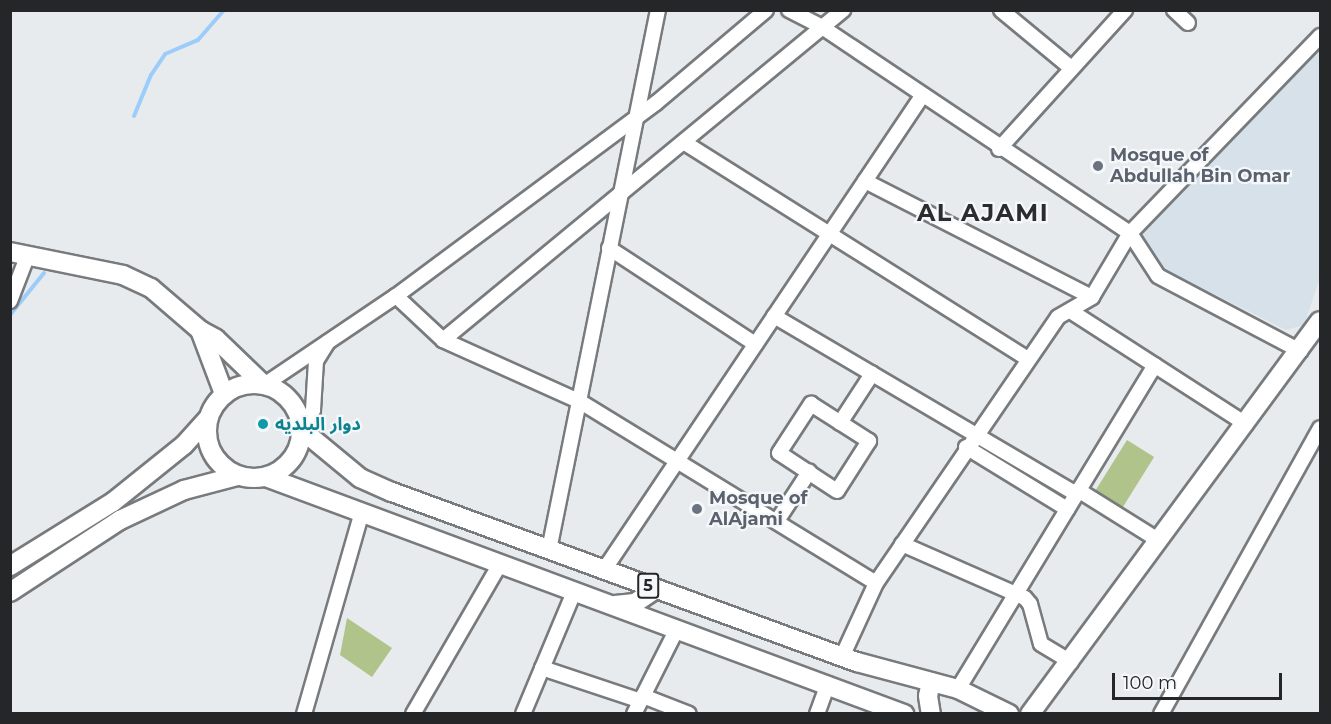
<!DOCTYPE html>
<meta charset="utf-8">
<style>
body{margin:0}
#map{position:relative;width:1331px;height:724px;overflow:hidden;background:#e8ebee;font-family:Montserrat,"Noto Sans Arabic",sans-serif}
div>[style]{position:absolute}
.built>*{inset:0;background:#d7e1e9}
.green>*{inset:0;background:#b0c38a;transform-origin:0 0}
.stream>*{height:4px;margin:-2px;padding:0 2px;transform-origin:2px;border-radius:2px;background:#9ccdfa}
.roads{filter:drop-shadow(2px 0 #787b7d) drop-shadow(-2px 0 #787b7d) drop-shadow(0 2px #787b7d) drop-shadow(0 -2px #787b7d)}
.minor>*{height:14px;margin:-7px;padding:0 7px;transform-origin:7px;border-radius:7px;background:#fff}
.major>*{height:18px;margin:-9px;padding:0 9px;transform-origin:9px;border-radius:9px;background:#fff}
.major>.ring{margin:-9px;padding:0;box-sizing:content-box;background:none;border:18px solid #fff;border-radius:50%}
.dots>*{width:16px;height:16px;translate:-50% -50%;box-sizing:border-box;border:3px solid #f5f8fb;border-radius:50%}
span{translate:-50% -50%;white-space:nowrap;text-align:center;line-height:1.15;-webkit-text-stroke:4.5px #f5f8fb;paint-order:stroke}
.shield-label span{padding:2px 4px;background:#f5f8fb;border:2px solid;border-radius:4px;-webkit-text-stroke-width:0}
.shield-label{font-size:16px;color:#252627;font-weight:700}
.worship-label{font-size:18px;color:#5b616d;font-weight:700}
.left{translate:0 -50%;text-align:left}
.culture-label{font-size:18px;color:#0d838f;font-weight:700}
.district-label{font-size:24px;color:#2a2c2e;font-weight:700;letter-spacing:1.5px}
.frame{position:absolute;inset:0;border:12px solid #252627;pointer-events:none}
.scale{position:absolute;left:1112px;top:673px;width:170px;height:27px;box-sizing:border-box;border:3px solid #252627;border-top:0;padding-left:8px;font-size:18px;line-height:21px;white-space:nowrap;color:#252627;-webkit-text-stroke:4px #f5f8fb;paint-order:stroke}
</style>
<div id="map">
<div class="built">
<i style="clip-path:polygon(1320px 47px,1320px 278px,1304px 325px,1286px 330px,1164px 269px,1141px 233px)"></i>
</div>
<div class="green">
<i style="left:1127px;top:440px;width:32px;height:61px;rotate:32deg"></i>
<i style="clip-path:polygon(347px 618px,392px 648px,372px 677px,340px 655px)"></i>
</div>
<div class="stream">
<i style="left:134px;top:116px;width:44px;rotate:-67.5deg"></i>
<i style="left:151px;top:75px;width:25px;rotate:-56deg"></i>
<i style="left:165px;top:54px;width:36px;rotate:-23deg"></i>
<i style="left:198px;top:40px;width:40px;rotate:-49deg"></i>
<i style="left:10px;top:315px;width:54px;rotate:-51deg"></i>
</div>
<div class="roads">
<div class="minor">
<i style="left:789px;top:10px;width:37px;rotate:27deg"></i>
<i style="left:822px;top:27px;width:371px;rotate:33.8deg"></i>
<i style="left:1130px;top:233px;width:51px;rotate:56.9deg"></i>
<i style="left:1158px;top:276px;width:161px;rotate:27.8deg"></i>
<i style="left:1001px;top:10px;width:91px;rotate:39.6deg"></i>
<i style="left:1174px;top:10px;width:19px;rotate:43deg"></i>
<i style="left:685px;top:143px;width:405px;rotate:32.2deg"></i>
<i style="left:999px;top:149px;width:188px;rotate:-47.8deg"></i>
<i style="left:865px;top:181px;width:255px;rotate:27.1deg"></i>
<i style="left:609px;top:248px;width:175px;rotate:33.3deg"></i>
<i style="left:396px;top:296px;width:64px;rotate:43.1deg"></i>
<i style="left:443px;top:340px;width:149px;rotate:24.2deg"></i>
<i style="left:579px;top:401px;width:348px;rotate:31.5deg"></i>
<i style="left:10px;top:301px;width:47px;rotate:-68.9deg"></i>
<i style="left:1072px;top:312px;width:207px;rotate:32.8deg"></i>
<i style="left:774px;top:316px;width:351px;rotate:30.5deg"></i>
<i style="left:443px;top:340px;width:519px;rotate:-39.52deg"></i>
<i style="left:264px;top:385px;width:159px;rotate:-34deg"></i>
<i style="left:396px;top:296px;width:324px;rotate:-36.6deg"></i>
<i style="left:656px;top:103px;width:144px;rotate:-40.2deg"></i>
<i style="left:811px;top:404px;width:69px;rotate:32.5deg"></i>
<i style="left:869px;top:441px;width:59px;rotate:122.6deg"></i>
<i style="left:837px;top:491px;width:69px;rotate:-146.8deg"></i>
<i style="left:779px;top:453px;width:59px;rotate:-56.9deg"></i>
<i style="left:840px;top:423px;width:59px;rotate:-56.9deg"></i>
<i style="left:302px;top:430px;width:23px;rotate:-61deg"></i>
<i style="left:313px;top:410px;width:49px;rotate:-86.5deg"></i>
<i style="left:316px;top:361px;width:22px;rotate:-58deg"></i>
<i style="left:966px;top:447px;width:119px;rotate:31.5deg"></i>
<i style="left:1078px;top:490px;width:94px;rotate:32deg"></i>
<i style="left:777px;top:521px;width:59px;rotate:-56.9deg"></i>
<i style="left:902px;top:544px;width:134px;rotate:23.7deg"></i>
<i style="left:1025px;top:598px;width:8px;rotate:50deg"></i>
<i style="left:1030px;top:604px;width:41px;rotate:74.6deg"></i>
<i style="left:1041px;top:644px;width:35px;rotate:31deg"></i>
<i style="left:549px;top:550px;width:551px;rotate:-78.59deg"></i>
<i style="left:604px;top:570px;width:571px;rotate:-56.14deg"></i>
<i style="left:842px;top:657px;width:81px;rotate:-65.3deg"></i>
<i style="left:876px;top:583px;width:322px;rotate:-55.6deg"></i>
<i style="left:1058px;top:317px;width:39px;rotate:-30deg"></i>
<i style="left:1092px;top:297px;width:74px;rotate:-59.3deg"></i>
<i style="left:1130px;top:233px;width:274px;rotate:-46deg"></i>
<i style="left:542px;top:668px;width:104px;rotate:18.4deg"></i>
<i style="left:958px;top:689px;width:379px;rotate:-58.7deg"></i>
<i style="left:643px;top:696px;width:49px;rotate:21.4deg"></i>
<i style="left:304px;top:714px;width:210px;rotate:-74deg"></i>
<i style="left:413px;top:714px;width:173px;rotate:-59.9deg"></i>
<i style="left:523px;top:714px;width:132px;rotate:-67.3deg"></i>
<i style="left:634px;top:714px;width:95px;rotate:-63.2deg"></i>
<i style="left:817px;top:714px;width:32px;rotate:-70deg"></i>
<i style="left:1161px;top:714px;width:327px;rotate:-60.9deg"></i>
</div>
<div class="major">
<i style="left:10px;top:252px;width:115px;rotate:11.5deg"></i>
<i style="left:123px;top:275px;width:31px;rotate:25deg"></i>
<i style="left:151px;top:288px;width:65px;rotate:40.6deg"></i>
<i style="left:200px;top:330px;width:18px;rotate:29deg"></i>
<i style="left:216px;top:339px;width:66px;rotate:43.8deg"></i>
<i style="left:200px;top:330px;width:68px;rotate:69.4deg"></i>
<i class="ring" style="left:207px;top:384px;width:76px;height:76px"></i>
<i style="left:302px;top:430px;width:75px;rotate:39.6deg"></i>
<i style="left:360px;top:478px;width:35px;rotate:24deg"></i>
<i style="left:392px;top:492px;width:495px;rotate:20.1deg"></i>
<i style="left:857px;top:662px;width:105px;rotate:15deg"></i>
<i style="left:958px;top:689px;width:57px;rotate:26.1deg"></i>
<i style="left:266px;top:477px;width:681px;rotate:20.38deg"></i>
<i style="left:10px;top:566px;width:121px;rotate:-31.9deg"></i>
<i style="left:113px;top:502px;width:91px;rotate:-38.8deg"></i>
<i style="left:184px;top:445px;width:36px;rotate:-48deg"></i>
<i style="left:10px;top:592px;width:131px;rotate:-33.2deg"></i>
<i style="left:120px;top:520px;width:71px;rotate:-25.1deg"></i>
<i style="left:184px;top:490px;width:55px;rotate:-14.8deg"></i>
<i style="left:615px;top:605px;width:20px;rotate:-6deg"></i>
<i style="left:635px;top:603px;width:25px;rotate:-34deg"></i>
<i style="left:931px;top:682px;width:14px;rotate:102deg"></i>
<i style="left:928px;top:696px;width:18px;rotate:81deg"></i>
<i style="left:1030px;top:714px;width:488px;rotate:-53.6deg"></i>
</div>
</div>
<div class="dots">
<i style="left:1098px;top:166px;background:#6b7280"></i>
<i style="left:263px;top:424px;background:#0f9aa8"></i>
<i style="left:697px;top:509px;background:#6b7280"></i>
</div>
<div class="shield-label">
<span style="left:648px;top:586px">5</span>
</div>
<div class="worship-label">
<span class="left" style="left:1110px;top:166px">Mosque of<br>Abdullah Bin Omar</span>
<span class="left" style="left:709px;top:509px">Mosque of<br>AlAjami</span>
</div>
<div class="culture-label">
<span class="left" style="left:275px;top:424px">دوار البلديه</span>
</div>
<div class="district-label">
<span style="left:983px;top:213px">AL AJAMI</span>
</div>
<div class="frame"></div>
<div class="scale">100 m</div>
</div>
